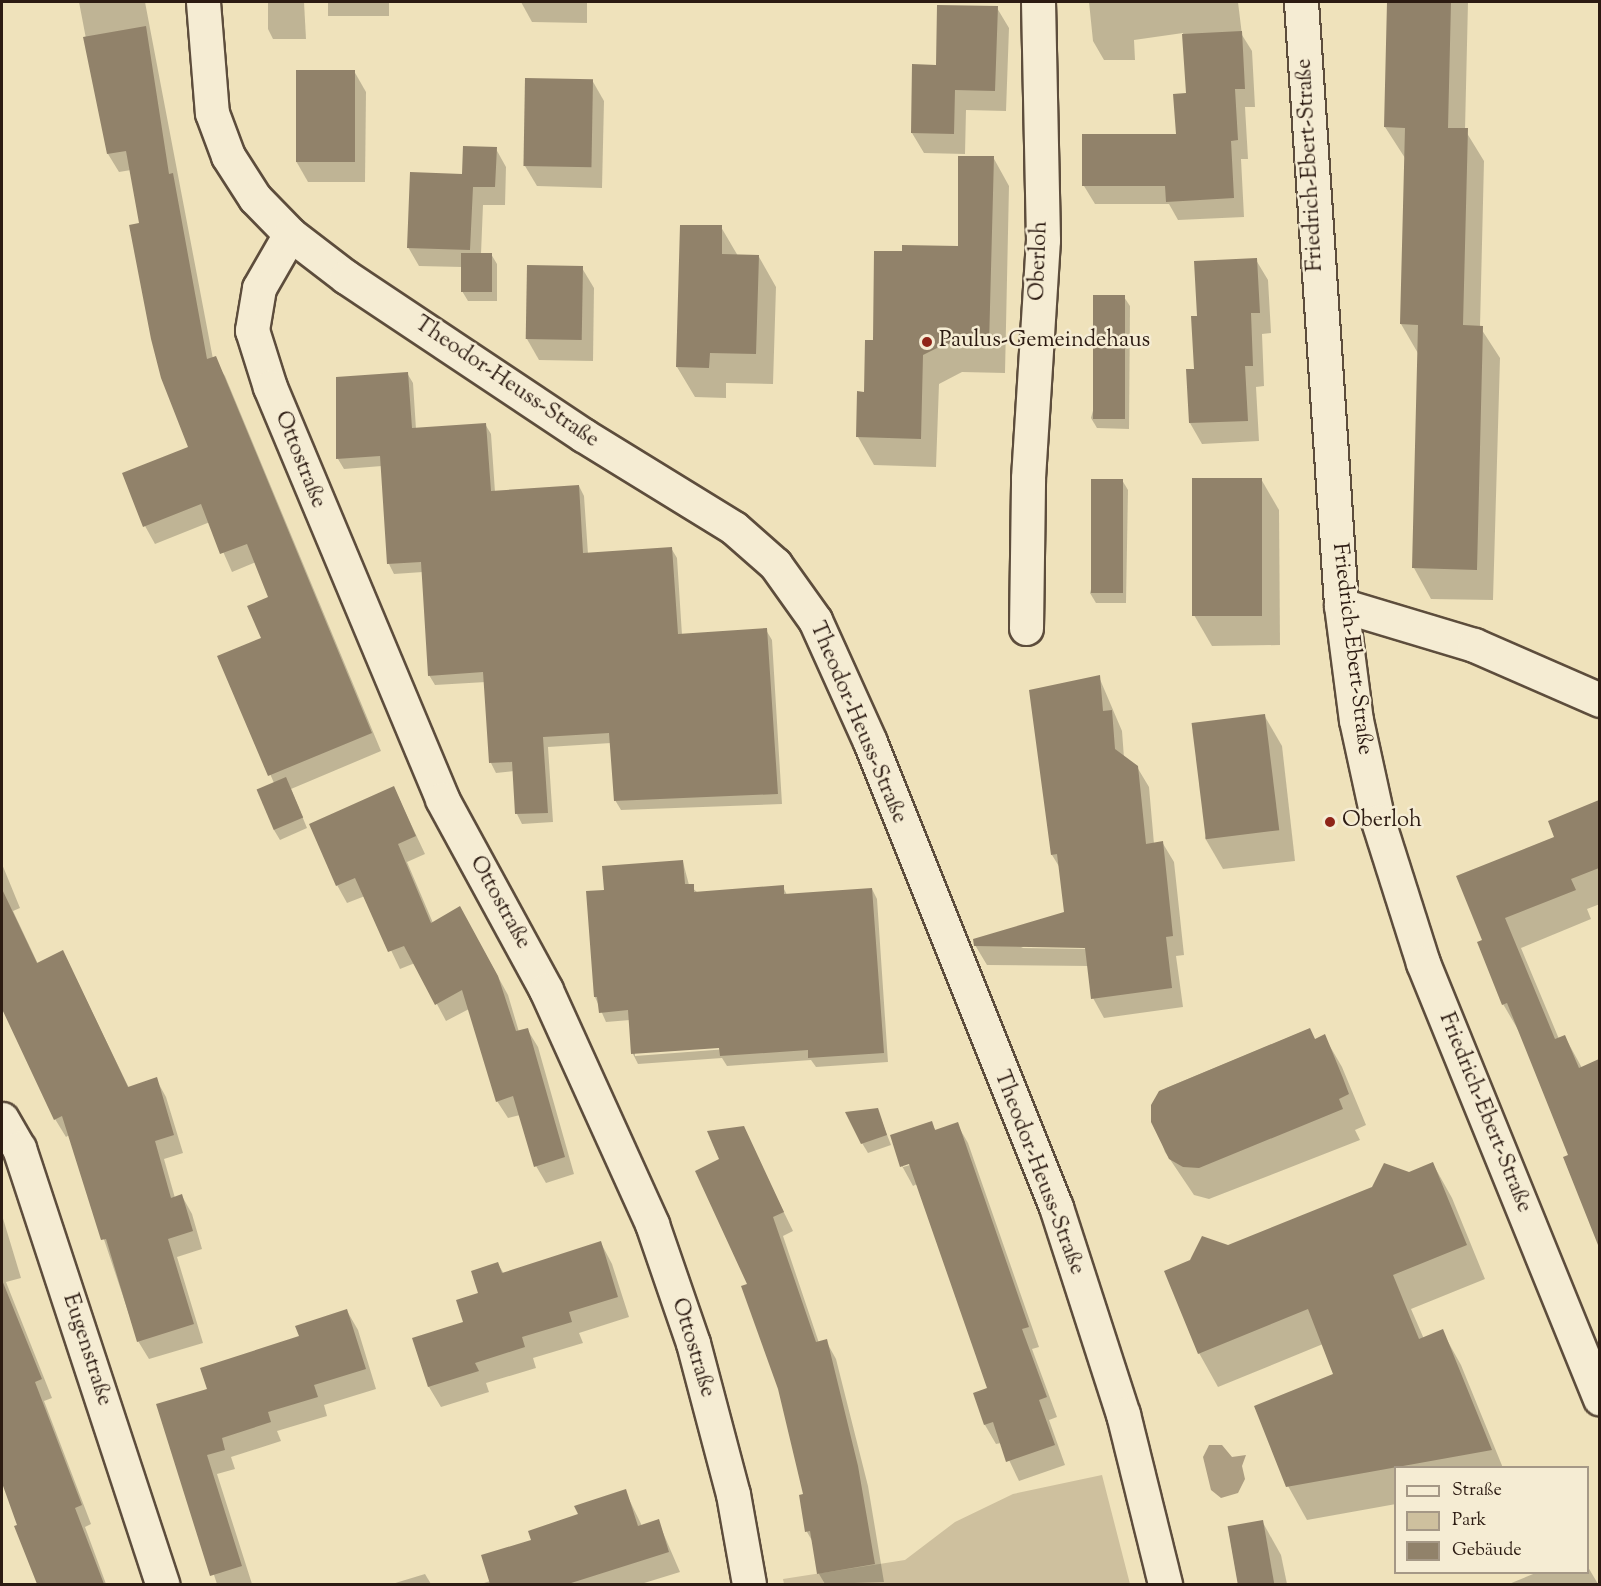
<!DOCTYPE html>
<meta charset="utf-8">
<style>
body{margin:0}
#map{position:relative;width:1601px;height:1586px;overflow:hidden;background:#efe2bb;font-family:"Sorts Mill Goudy",serif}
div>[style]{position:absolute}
.green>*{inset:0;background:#cec09e}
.water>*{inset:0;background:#ad9e82}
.shadow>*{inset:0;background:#0003;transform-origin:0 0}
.building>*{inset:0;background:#91826a;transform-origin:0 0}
.roads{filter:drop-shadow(2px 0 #5d4d3c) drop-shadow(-2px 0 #5d4d3c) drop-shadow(0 2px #5d4d3c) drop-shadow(0 -2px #5d4d3c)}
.street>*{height:33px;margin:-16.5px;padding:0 16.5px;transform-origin:16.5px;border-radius:16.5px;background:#f5ecd3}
.dots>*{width:16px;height:16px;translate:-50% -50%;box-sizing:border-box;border:3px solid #f5ecd3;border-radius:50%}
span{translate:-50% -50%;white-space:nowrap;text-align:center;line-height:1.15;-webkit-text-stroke:5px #f5ecd3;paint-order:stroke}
.street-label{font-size:22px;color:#2c1b12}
.poi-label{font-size:22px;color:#2c1b12}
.left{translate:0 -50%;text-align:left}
.frame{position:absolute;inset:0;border:3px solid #2c1b12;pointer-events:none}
.legend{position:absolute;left:1394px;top:1466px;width:195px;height:108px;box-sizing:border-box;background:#f5ecd3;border:2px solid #a59886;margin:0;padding:8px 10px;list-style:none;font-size:18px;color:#2c1b12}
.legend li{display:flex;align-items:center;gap:12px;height:30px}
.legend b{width:30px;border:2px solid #a59886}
</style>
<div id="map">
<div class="green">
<i style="clip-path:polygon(1102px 1475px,1130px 1584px,784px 1584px,783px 1579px,905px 1560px,955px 1522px,1013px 1494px)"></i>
</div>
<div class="water">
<i style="clip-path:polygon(1209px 1445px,1222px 1445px,1232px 1457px,1246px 1455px,1242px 1466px,1245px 1479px,1238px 1493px,1221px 1498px,1211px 1490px,1203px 1457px)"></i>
</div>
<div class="shadow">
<i style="clip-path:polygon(79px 2px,145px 2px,213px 359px,225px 376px,381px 751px,291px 789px,307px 828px,280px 840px,274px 830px,274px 783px,219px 656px,263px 639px,270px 598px,256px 562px,232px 572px,210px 522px,155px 544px,145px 526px,190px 448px,131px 170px,119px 172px,108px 154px)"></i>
<i style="clip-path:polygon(268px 2px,304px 2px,306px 39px,273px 39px,268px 29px)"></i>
<i style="left:328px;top:2px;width:61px;height:14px"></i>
<i style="clip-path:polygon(521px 2px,587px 2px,587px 23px,532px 22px)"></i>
<i style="clip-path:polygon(1089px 2px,1238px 2px,1242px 35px,1252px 51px,1255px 107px,1245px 107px,1248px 159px,1241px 159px,1244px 217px,1178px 220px,1169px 204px,1095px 204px,1084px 186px,1177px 135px,1187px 94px,1183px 33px,1134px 40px,1135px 60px,1104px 60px,1093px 41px)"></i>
<i style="clip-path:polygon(1388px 2px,1468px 2px,1465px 130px,1484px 161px,1480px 327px,1500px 358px,1493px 600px,1431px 599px,1414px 568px,1419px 355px,1401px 324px,1405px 158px,1385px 127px)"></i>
<i style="clip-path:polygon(997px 8px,1009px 28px,1006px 111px,966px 110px,965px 154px,924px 153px,912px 133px,937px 66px)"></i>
<i style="clip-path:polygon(354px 71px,366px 92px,365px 182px,308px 182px,296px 161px)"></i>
<i style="clip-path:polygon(592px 80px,604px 101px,602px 188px,537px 186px,525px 166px)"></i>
<i style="clip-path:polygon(496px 149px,506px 167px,505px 205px,483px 205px,481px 254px,491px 254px,497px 264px,497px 301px,468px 301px,462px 291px,462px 267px,419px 266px,408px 247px,464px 176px)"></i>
<i style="clip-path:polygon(993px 157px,1009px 186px,1005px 373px,962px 372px,939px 384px,936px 467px,874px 465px,858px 437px,874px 341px,960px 248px)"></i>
<i style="clip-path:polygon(721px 227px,738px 256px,759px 257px,776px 287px,773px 384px,726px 383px,726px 398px,695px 397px,677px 367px)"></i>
<i style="clip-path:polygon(1256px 260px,1268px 280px,1271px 333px,1262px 334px,1264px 386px,1256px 387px,1259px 441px,1202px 444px,1190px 423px,1187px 370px,1195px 370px,1199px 318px)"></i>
<i style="clip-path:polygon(582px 268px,594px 288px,593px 361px,539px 360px,527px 339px)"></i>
<i style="clip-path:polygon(1124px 297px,1130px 306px,1129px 429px,1097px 428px,1091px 418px)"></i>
<i style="clip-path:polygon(407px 373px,413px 383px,416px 429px,485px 424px,491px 434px,495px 492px,579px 486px,584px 496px,588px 554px,671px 548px,677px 558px,682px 635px,766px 630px,772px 640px,782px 804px,621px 810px,615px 800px,611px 743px,548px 747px,553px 822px,522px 824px,517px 814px,514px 771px,496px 773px,491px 763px,486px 682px,435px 685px,429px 675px,423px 572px,394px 574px,389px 564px,382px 466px,344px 469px,338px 459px,338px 378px)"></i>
<i style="clip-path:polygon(1261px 479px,1279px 510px,1280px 645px,1212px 646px,1194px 615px)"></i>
<i style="clip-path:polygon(1122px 480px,1128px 490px,1126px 603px,1096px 603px,1090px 593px)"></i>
<i style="clip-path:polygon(evenodd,1099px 677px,1122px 731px,1124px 758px,1137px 767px,1149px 787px,1154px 844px,1162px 842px,1174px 862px,1184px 955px,1176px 956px,1183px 1007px,1104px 1018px,1093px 998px,1089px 966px,987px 965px,975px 945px,1066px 913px,1060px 868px,1052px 855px,1099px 677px,1027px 945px,1092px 946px,1092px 949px,1021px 948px,1027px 945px)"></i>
<i style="clip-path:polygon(1264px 715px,1282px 746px,1295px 861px,1223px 869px,1205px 838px)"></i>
<i style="clip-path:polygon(394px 788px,425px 854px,407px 862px,433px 923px,470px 926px,508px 995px,519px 1032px,527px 1029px,538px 1047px,574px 1174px,546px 1183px,536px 1166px,520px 1115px,508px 1118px,497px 1101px,469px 1009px,446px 1021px,415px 963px,400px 969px,365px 896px,347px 903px,337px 885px,311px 824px)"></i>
<i style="clip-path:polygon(1600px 802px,1600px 904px,1587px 909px,1591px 919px,1521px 948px,1559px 1039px,1565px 1037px,1582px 1068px,1600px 1061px,1600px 1244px,1565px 1158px,1571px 1155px,1520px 1033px,1503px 1004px,1484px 941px,1556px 837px,1550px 822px)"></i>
<i style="clip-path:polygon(evenodd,683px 862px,689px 885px,698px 893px,783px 887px,787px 895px,872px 889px,877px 899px,888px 1062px,816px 1067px,811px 1060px,727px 1066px,722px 1058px,638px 1064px,633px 1054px,630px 1020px,606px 1022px,595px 997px,606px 891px,683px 862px,727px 1046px,727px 1049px,635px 1056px,635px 1053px,727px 1046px)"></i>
<i style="clip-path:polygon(2px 864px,20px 908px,13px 911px,38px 964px,63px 952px,129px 1088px,156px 1079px,166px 1097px,183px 1153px,164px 1159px,175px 1198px,182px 1196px,192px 1214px,202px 1249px,177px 1257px,203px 1343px,149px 1359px,138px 1341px,69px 1135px,66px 1137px,55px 1119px,2px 1005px)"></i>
<i style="clip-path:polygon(1309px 1029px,1315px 1040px,1324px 1036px,1342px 1067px,1366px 1125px,1355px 1130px,1360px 1140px,1209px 1199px,1194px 1195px,1165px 1152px,1152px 1113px,1156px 1098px,1166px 1088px)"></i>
<i style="clip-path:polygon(877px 1109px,891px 1145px,868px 1153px,862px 1143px)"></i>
<i style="clip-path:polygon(evenodd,931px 1123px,936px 1131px,957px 1124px,968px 1143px,1039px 1347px,1032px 1349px,1057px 1417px,1049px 1420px,1065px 1465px,1019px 1481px,1001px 1443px,996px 1444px,985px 1425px,975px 1394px,989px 1389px,917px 1184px,913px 1186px,902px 1166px,931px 1123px,917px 1163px,903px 1167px,903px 1164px,917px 1163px)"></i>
<i style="clip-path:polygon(743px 1128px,793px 1231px,783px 1236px,819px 1343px,826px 1341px,836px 1359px,868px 1486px,884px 1582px,825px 1584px,819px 1574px,814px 1544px,807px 1532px,805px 1495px,780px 1389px,749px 1285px,721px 1160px)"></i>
<i style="clip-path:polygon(1433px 1164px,1452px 1198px,1485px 1279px,1411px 1309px,1424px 1339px,1442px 1331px,1461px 1365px,1503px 1468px,1396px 1468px,1396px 1504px,1307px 1520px,1288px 1486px,1335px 1375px,1323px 1344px,1218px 1387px,1199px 1353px,1228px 1247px)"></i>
<i style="clip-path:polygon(2px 1215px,21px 1278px,6px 1282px,52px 1398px,44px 1401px,91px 1524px,85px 1527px,106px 1584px,39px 1584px,2px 1479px)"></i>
<i style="clip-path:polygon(601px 1243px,612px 1264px,629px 1317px,579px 1333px,583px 1343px,533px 1358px,536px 1368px,486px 1383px,489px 1392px,441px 1407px,429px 1387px,414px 1339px,465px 1323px,498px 1264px,504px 1274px)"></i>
<i style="clip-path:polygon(347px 1311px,358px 1330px,376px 1389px,324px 1405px,327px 1416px,277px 1431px,281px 1441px,231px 1457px,235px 1469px,217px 1474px,252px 1584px,217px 1584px,158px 1405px,208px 1390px)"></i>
<i style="clip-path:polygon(625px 1491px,642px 1526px,658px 1521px,680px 1572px,641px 1584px,481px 1584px,490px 1581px,533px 1541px)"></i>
<i style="clip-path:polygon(1262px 1521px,1281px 1555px,1287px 1584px,1239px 1584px,1229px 1527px)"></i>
<i style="clip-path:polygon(1588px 1567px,1598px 1584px,1509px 1584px,1538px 1572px,1588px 1572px)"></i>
<i style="clip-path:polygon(425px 1574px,431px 1584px,392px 1584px)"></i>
</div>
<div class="building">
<i style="clip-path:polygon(1387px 2px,1451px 2px,1448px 128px,1468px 128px,1463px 325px,1483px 326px,1477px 570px,1412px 568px,1418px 325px,1400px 324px,1405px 128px,1384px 127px)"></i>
<i style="clip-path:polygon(937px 5px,998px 6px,995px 91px,955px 90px,954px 134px,911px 133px,912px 64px,936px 65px)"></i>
<i style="clip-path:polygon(146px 26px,169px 174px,173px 173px,207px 359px,216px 356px,372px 733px,268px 776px,217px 656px,261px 638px,247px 606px,268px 597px,247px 544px,220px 554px,201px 504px,143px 527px,122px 473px,188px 447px,161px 378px,151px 339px,129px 225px,139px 223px,126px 151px,107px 154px,83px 37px)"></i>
<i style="clip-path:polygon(1242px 31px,1245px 89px,1235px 89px,1238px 140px,1231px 141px,1234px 198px,1166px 202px,1165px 186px,1082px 186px,1082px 134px,1176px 134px,1173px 94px,1186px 93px,1182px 34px)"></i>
<i style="left:296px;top:70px;width:59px;height:92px"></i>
<i style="left:525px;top:78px;width:68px;height:88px;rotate:1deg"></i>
<i style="clip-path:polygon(463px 146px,497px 147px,495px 187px,473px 187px,470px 250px,407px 248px,410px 172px,462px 174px)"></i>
<i style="clip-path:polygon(958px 156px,994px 156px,989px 345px,945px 344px,923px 355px,921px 439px,856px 437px,857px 391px,864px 392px,865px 340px,873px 340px,874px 251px,902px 251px,902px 245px,958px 246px)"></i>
<i style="clip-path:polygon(680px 225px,722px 225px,722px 254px,759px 255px,756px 354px,710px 353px,709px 368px,676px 367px)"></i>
<i style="left:461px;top:253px;width:31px;height:39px"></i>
<i style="clip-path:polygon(1257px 258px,1260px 313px,1251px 313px,1253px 366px,1245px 366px,1248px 421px,1189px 423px,1186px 369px,1194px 369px,1191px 316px,1197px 316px,1194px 261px)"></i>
<i style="left:527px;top:265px;width:56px;height:74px;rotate:1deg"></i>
<i style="left:1093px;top:295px;width:32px;height:124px"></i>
<i style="clip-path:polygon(408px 372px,412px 428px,486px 423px,491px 491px,579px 485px,583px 553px,672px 547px,678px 634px,767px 628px,778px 794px,614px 801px,609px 733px,543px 737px,548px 813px,515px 814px,512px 762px,489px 763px,483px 672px,428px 676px,421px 562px,387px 564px,380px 456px,336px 459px,336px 377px)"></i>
<i style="left:1192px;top:478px;width:70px;height:138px"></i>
<i style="left:1091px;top:479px;width:32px;height:114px"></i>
<i style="clip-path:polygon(1100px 675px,1103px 711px,1112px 710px,1115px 749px,1138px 766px,1146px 844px,1163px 841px,1173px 936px,1166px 937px,1172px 988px,1091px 999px,1085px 948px,974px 946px,973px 939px,1064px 912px,1057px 854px,1051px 855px,1029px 690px)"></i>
<i style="left:1265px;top:714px;width:117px;height:74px;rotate:83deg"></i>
<i style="left:286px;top:777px;width:44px;height:32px;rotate:67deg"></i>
<i style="clip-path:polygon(394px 786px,416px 836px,398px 844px,431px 923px,460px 906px,498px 976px,516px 1031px,528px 1028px,565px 1157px,534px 1167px,513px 1096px,496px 1102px,462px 990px,435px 1005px,404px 946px,388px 952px,355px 878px,336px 886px,309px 824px)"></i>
<i style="clip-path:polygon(1599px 800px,1599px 868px,1571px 879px,1576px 890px,1505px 918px,1555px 1039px,1565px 1035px,1579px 1068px,1599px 1059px,1598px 1245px,1563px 1157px,1568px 1155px,1507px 1003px,1502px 1005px,1477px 942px,1482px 940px,1456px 876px,1554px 837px,1548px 821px)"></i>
<i style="clip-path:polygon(683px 860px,685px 884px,694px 884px,694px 892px,784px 885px,784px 894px,872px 888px,884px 1053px,808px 1058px,808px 1050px,720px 1056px,719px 1048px,631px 1054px,628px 1010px,599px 1013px,597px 997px,594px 997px,586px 891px,604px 890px,602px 866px)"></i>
<i style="clip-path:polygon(2px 889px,37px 963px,63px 950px,128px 1087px,157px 1077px,174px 1135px,155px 1141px,171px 1198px,182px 1194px,193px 1231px,168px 1239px,194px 1324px,137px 1342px,106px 1239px,101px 1240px,62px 1116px,54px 1120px,2px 1009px)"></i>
<i style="clip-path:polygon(1310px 1028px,1315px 1039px,1325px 1034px,1343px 1078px,1349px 1094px,1339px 1099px,1343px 1109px,1199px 1168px,1183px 1167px,1169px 1159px,1151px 1122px,1151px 1105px,1159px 1091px)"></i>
<i style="clip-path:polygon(878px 1108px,887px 1135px,861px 1144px,845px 1112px)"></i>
<i style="clip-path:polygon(932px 1121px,935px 1130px,958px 1122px,1029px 1327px,1022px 1329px,1047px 1397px,1039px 1400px,1055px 1445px,1006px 1462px,993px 1422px,984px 1425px,973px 1393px,987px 1388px,909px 1164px,900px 1167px,890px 1135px)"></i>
<i style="clip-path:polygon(744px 1126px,784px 1212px,773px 1217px,816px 1342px,827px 1339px,858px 1466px,875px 1564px,817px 1574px,810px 1531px,805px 1532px,799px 1495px,803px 1494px,778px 1389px,741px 1286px,747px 1284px,695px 1171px,719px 1159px,707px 1131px)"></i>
<i style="clip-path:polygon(1433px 1162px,1467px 1245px,1393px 1275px,1419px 1339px,1443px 1329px,1492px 1450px,1286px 1487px,1254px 1406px,1333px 1374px,1308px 1309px,1198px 1354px,1164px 1271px,1190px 1260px,1202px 1236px,1228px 1245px,1372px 1187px,1384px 1163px,1409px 1172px)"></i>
<i style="clip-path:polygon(601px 1241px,618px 1297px,569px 1312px,572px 1322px,522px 1337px,525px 1347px,475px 1363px,479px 1371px,428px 1387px,412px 1338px,463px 1322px,456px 1300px,478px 1293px,471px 1271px,498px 1262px,502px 1273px)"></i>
<i style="clip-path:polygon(2px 1280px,42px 1379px,35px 1382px,82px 1505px,75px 1508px,104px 1584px,37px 1584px,14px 1526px,17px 1525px,2px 1483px)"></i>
<i style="clip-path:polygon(347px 1309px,366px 1369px,314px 1385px,318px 1397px,268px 1412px,271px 1422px,222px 1438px,225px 1450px,207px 1455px,242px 1566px,210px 1576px,156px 1404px,207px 1389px,200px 1368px,299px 1336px,295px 1326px)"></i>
<i style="clip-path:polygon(626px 1489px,638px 1526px,659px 1519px,669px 1552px,568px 1584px,490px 1584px,481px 1555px,531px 1540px,528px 1531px,578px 1514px,574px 1506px)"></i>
<i style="left:1263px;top:1520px;width:65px;height:36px;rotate:80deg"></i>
</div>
<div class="roads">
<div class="street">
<i style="left:203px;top:2px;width:111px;rotate:85.4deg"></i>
<i style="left:212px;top:113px;width:46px;rotate:69.6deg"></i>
<i style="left:228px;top:156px;width:50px;rotate:57.3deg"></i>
<i style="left:255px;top:198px;width:50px;rotate:45.8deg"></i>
<i style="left:290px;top:234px;width:71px;rotate:37.5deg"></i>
<i style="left:346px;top:277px;width:285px;rotate:33.7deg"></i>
<i style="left:583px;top:435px;width:177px;rotate:31.6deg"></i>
<i style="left:734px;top:528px;width:55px;rotate:41.3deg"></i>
<i style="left:775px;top:564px;width:69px;rotate:54.5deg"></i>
<i style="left:815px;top:620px;width:134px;rotate:65.7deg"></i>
<i style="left:870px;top:742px;width:501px;rotate:68.2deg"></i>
<i style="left:1056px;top:1207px;width:218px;rotate:72.1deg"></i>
<i style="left:1123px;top:1414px;width:175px;rotate:76.1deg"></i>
<i style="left:1301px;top:2px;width:604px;rotate:86.2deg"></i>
<i style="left:1341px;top:605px;width:116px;rotate:82.6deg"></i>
<i style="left:1356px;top:720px;width:103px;rotate:77.7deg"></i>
<i style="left:1378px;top:821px;width:149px;rotate:72.4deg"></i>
<i style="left:1423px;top:963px;width:470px;rotate:67.9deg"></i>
<i style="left:290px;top:234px;width:62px;rotate:119.9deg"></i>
<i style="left:259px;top:288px;width:43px;rotate:99.5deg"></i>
<i style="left:252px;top:330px;width:60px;rotate:72.5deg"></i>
<i style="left:270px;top:387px;width:446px;rotate:67.3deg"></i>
<i style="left:442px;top:799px;width:217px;rotate:61.4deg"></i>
<i style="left:546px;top:990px;width:257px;rotate:65.6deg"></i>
<i style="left:652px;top:1224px;width:126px;rotate:71deg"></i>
<i style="left:693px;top:1343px;width:156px;rotate:75.2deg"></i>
<i style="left:733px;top:1494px;width:91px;rotate:79.9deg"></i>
<i style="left:1341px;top:605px;width:139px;rotate:16.7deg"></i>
<i style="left:1474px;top:645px;width:137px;rotate:23.6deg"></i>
<i style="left:1026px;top:628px;width:150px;rotate:-89.2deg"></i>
<i style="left:1028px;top:478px;width:238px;rotate:-86.4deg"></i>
<i style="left:1043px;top:240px;width:238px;rotate:-91.2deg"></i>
<i style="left:2px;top:1119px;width:34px;rotate:60deg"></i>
<i style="left:19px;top:1148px;width:459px;rotate:71.8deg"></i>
</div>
</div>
<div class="dots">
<i style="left:927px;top:342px;background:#8f2418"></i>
<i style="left:1330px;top:822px;background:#8f2418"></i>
</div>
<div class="street-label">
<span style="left:1311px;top:165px;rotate:-93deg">Friedrich-Ebert-Straße</span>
<span style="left:1040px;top:261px;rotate:-88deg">Oberloh</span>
<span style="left:506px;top:383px;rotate:34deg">Theodor-Heuss-Straße</span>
<span style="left:299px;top:460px;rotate:68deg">Ottostraße</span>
<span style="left:1351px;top:649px;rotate:83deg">Friedrich-Ebert-Straße</span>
<span style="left:857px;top:723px;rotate:67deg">Theodor-Heuss-Straße</span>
<span style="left:499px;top:903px;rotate:61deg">Ottostraße</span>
<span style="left:1484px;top:1113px;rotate:68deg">Friedrich-Ebert-Straße</span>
<span style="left:1038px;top:1173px;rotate:69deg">Theodor-Heuss-Straße</span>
<span style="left:692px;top:1348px;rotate:73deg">Ottostraße</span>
<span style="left:86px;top:1350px;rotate:72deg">Eugenstraße</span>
</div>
<div class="poi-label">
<span class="left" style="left:939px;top:342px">Paulus-Gemeindehaus</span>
<span class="left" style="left:1342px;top:822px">Oberloh</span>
</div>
<div class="frame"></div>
<ul class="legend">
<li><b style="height:8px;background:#f5ecd3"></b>Straße</li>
<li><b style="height:16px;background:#cec09e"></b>Park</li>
<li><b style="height:16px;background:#91826a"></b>Gebäude</li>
</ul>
</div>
